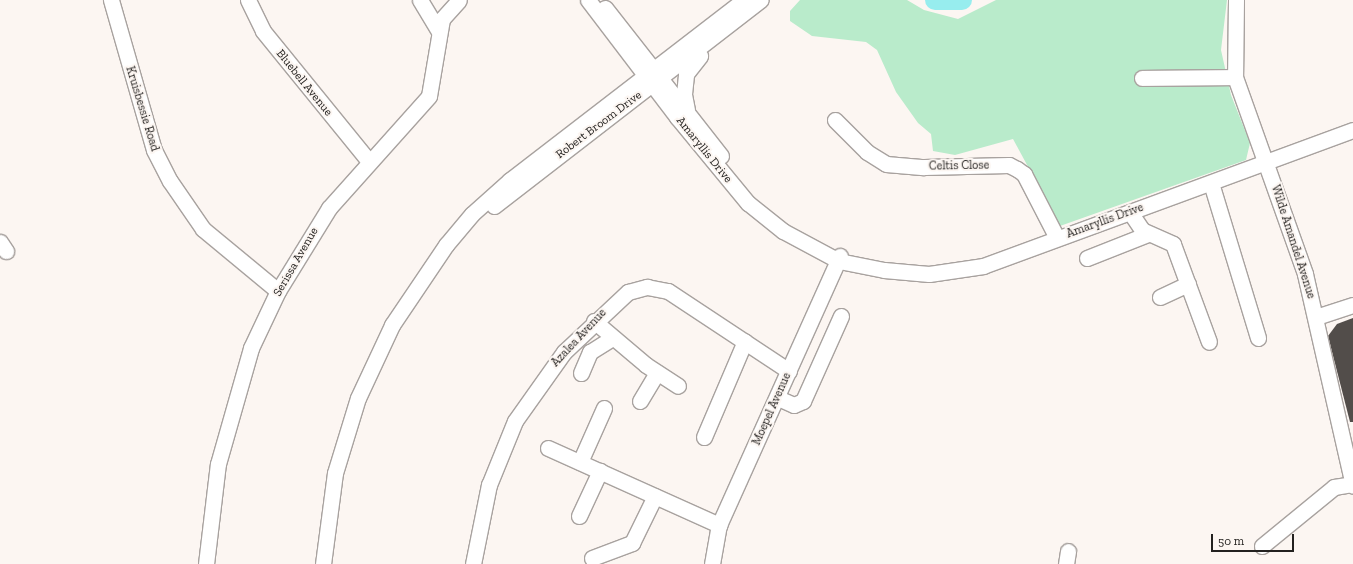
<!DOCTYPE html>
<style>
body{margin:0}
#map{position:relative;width:1353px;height:564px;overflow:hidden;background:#fcf6f2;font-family:"Zilla Slab",serif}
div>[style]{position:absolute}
.green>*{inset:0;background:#b9ebcb}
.river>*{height:20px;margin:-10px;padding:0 10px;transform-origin:10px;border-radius:10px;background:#97edee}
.building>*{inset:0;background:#524d4a}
.roads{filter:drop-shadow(1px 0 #a8a29f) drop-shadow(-1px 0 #a8a29f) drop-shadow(0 1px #a8a29f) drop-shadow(0 -1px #a8a29f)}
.minor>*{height:15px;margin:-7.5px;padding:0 7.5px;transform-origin:7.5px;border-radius:7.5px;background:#fff}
span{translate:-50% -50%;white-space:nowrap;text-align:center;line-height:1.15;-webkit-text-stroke:4px #fcf6f2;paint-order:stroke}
.street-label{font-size:12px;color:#23211f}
.scale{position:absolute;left:1211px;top:534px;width:83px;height:18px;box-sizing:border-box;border:2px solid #23211f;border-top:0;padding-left:5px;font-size:12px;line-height:14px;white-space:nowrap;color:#23211f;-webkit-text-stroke:3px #fcf6f2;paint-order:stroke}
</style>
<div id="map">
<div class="green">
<i style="clip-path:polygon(800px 0,907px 0,924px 10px,958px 19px,996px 0,1227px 0,1221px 50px,1231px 95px,1250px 143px,1246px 160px,1060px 226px,1013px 139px,955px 155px,933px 151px,931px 134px,918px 123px,896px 92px,877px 50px,866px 42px,812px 36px,790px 21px,790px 11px)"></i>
</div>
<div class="river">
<i style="left:935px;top:0;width:27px"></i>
</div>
<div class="building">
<i style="clip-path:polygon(1353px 318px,1353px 422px,1350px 422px,1328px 336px,1337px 324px)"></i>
</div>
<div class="roads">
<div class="minor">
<i style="left:111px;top:0;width:156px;rotate:74deg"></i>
<i style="left:154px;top:150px;width:35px;rotate:63deg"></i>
<i style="left:170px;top:181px;width:58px;rotate:55.5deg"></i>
<i style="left:203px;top:229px;width:97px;rotate:39.6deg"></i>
<i style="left:248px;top:0;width:34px;rotate:64deg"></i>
<i style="left:263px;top:31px;width:166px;rotate:50.9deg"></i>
<i style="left:420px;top:0;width:35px;rotate:59deg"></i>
<i style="left:588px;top:0;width:147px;rotate:52.7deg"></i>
<i style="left:677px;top:117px;width:112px;rotate:50.5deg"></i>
<i style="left:748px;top:203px;width:45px;rotate:38.7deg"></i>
<i style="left:783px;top:231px;width:64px;rotate:28.2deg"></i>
<i style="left:839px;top:261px;width:46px;rotate:11.3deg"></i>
<i style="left:884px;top:270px;width:45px;rotate:5.1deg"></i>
<i style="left:929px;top:274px;width:55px;rotate:-8.4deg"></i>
<i style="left:983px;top:266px;width:394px;rotate:-20.2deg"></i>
<i style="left:1236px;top:0;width:77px;rotate:90.7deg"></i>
<i style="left:1235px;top:77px;width:209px;rotate:70.4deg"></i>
<i style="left:1305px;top:274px;width:217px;rotate:77.2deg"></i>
<i style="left:605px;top:8px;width:188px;rotate:51.9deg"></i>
<i style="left:1142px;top:78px;width:93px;rotate:-0.6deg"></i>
<i style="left:687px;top:110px;width:16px;rotate:-101deg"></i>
<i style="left:684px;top:94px;width:20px;rotate:-84deg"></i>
<i style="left:686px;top:74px;width:23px;rotate:-52deg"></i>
<i style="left:835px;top:120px;width:45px;rotate:45deg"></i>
<i style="left:867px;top:152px;width:22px;rotate:32deg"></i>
<i style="left:886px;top:164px;width:38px;rotate:5deg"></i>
<i style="left:924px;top:167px;width:85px;rotate:-1.3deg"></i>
<i style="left:1009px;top:165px;width:9px;rotate:27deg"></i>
<i style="left:1017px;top:169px;width:9px;rotate:36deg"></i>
<i style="left:1024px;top:174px;width:72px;rotate:62.7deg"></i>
<i style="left:1211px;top:183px;width:162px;rotate:73.1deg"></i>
<i style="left:494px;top:206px;width:337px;rotate:-37.7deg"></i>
<i style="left:1130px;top:212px;width:22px;rotate:56deg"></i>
<i style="left:1142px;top:230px;width:34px;rotate:24deg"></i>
<i style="left:1173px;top:244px;width:104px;rotate:69.8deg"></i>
<i style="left:0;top:242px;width:11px;rotate:56deg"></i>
<i style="left:1087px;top:258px;width:66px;rotate:-21.5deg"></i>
<i style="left:1160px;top:297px;width:31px;rotate:-25deg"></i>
<i style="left:1316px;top:317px;width:39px;rotate:-18deg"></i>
<i style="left:594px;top:321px;width:68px;rotate:40.2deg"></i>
<i style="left:646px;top:365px;width:38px;rotate:33deg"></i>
<i style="left:581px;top:373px;width:23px;rotate:-67deg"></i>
<i style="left:590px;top:352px;width:26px;rotate:-32deg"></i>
<i style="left:778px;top:398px;width:17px;rotate:24deg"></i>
<i style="left:794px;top:405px;width:10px;rotate:-24deg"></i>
<i style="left:803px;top:401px;width:93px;rotate:-65.9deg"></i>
<i style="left:640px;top:401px;width:33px;rotate:-59deg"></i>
<i style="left:704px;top:437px;width:104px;rotate:-66.9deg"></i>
<i style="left:548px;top:448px;width:188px;rotate:24.2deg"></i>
<i style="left:580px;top:462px;width:59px;rotate:-66deg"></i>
<i style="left:579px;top:516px;width:50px;rotate:-65deg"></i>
<i style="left:1262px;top:546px;width:93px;rotate:-39.3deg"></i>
<i style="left:1334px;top:487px;width:18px;rotate:-9deg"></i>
<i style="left:592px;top:558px;width:43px;rotate:-20.6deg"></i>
<i style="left:632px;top:543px;width:52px;rotate:-63.9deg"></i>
<i style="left:206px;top:564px;width:101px;rotate:-83.2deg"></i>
<i style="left:218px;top:464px;width:121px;rotate:-74.1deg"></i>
<i style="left:251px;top:348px;width:63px;rotate:-64.7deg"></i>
<i style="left:278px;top:291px;width:97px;rotate:-58.4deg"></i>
<i style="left:329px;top:208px;width:150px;rotate:-48.2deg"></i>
<i style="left:429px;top:96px;width:78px;rotate:-80.4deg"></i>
<i style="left:442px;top:19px;width:25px;rotate:-48deg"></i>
<i style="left:323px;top:564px;width:92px;rotate:-82.5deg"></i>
<i style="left:335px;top:473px;width:78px;rotate:-73deg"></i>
<i style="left:358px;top:398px;width:81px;rotate:-65deg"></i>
<i style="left:392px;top:325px;width:97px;rotate:-56deg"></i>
<i style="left:446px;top:245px;width:40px;rotate:-50deg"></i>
<i style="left:472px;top:214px;width:51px;rotate:-41.8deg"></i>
<i style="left:510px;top:180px;width:295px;rotate:-37.6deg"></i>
<i style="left:473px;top:564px;width:81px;rotate:-78.6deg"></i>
<i style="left:489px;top:485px;width:69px;rotate:-67.9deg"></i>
<i style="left:515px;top:421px;width:85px;rotate:-54.6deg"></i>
<i style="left:564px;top:352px;width:88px;rotate:-43.2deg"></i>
<i style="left:628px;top:292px;width:20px;rotate:-15deg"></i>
<i style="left:647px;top:287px;width:21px;rotate:11deg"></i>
<i style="left:668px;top:291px;width:145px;rotate:33.5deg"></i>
<i style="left:712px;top:564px;width:40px;rotate:-80deg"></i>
<i style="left:719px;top:525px;width:295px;rotate:-65.8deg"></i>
<i style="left:1066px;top:564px;width:13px;rotate:-81deg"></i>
</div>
</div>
<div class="street-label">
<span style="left:304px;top:83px;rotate:51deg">Bluebell Avenue</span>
<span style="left:142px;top:109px;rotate:73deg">Kruisbessie Road</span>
<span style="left:599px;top:125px;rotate:-37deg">Robert Broom Drive</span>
<span style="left:704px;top:150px;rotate:51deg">Amaryllis Drive</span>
<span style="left:959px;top:166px;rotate:-1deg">Celtis Close</span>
<span style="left:1105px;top:221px;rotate:-20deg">Amaryllis Drive</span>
<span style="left:1293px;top:242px;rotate:72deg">Wilde Amandel Avenue</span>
<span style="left:296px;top:262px;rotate:-60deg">Serissa Avenue</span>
<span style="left:579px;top:338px;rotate:-47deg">Azalea Avenue</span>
<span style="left:772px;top:409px;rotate:-66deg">Moepel Avenue</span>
</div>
<div class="scale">50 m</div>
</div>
